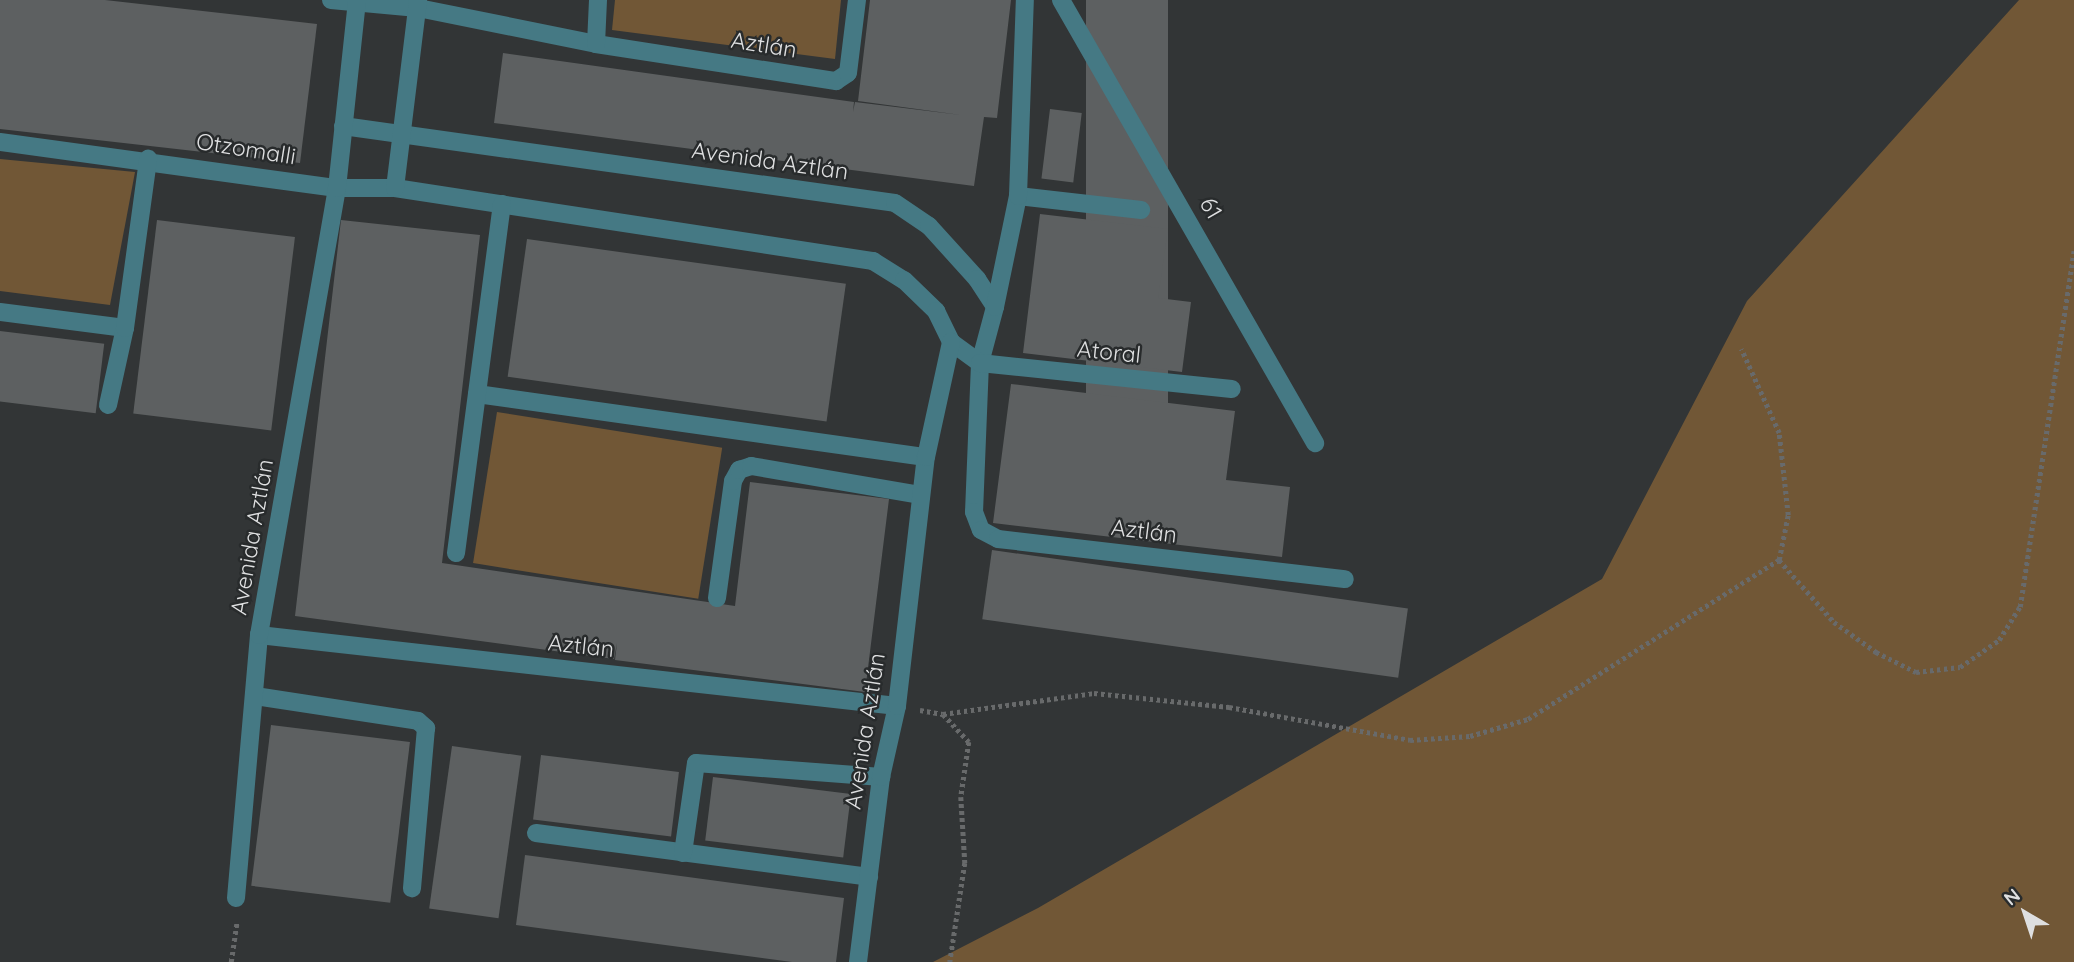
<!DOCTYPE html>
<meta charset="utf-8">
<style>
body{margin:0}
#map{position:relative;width:2074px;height:962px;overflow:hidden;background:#323536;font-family:Quicksand,sans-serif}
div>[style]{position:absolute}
.green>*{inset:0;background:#715736;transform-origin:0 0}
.building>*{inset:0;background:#5d6061;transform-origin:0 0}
.path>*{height:4.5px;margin-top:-2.25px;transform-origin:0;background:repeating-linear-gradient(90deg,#686a6b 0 3.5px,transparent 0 7px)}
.minor>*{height:18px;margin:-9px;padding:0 9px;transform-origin:9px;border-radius:9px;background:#457984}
span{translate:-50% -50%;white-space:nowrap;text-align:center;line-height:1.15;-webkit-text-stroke:5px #282b2c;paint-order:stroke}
.street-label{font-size:23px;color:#dedfe0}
.north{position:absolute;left:1990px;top:878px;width:70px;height:70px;-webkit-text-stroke:5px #282b2c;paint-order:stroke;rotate:321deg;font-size:19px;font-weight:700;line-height:28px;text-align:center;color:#dedfe0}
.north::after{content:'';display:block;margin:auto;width:24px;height:32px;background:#dedfe0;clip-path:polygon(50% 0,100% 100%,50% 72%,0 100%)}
</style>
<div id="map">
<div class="green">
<i style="clip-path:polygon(615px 0,841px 0,835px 59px,612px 30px)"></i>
<i style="clip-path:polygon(2019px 0,2074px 0,2074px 962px,933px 962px,1038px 908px,1602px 579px,1747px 301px)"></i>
<i style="clip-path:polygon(0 159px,135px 172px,110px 305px,0 291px)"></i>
<i style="left:497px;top:412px;width:228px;height:153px;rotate:9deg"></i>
</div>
<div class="building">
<i style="clip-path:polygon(0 0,105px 0,317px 24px,300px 163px,0 129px)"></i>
<i style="clip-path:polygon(870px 0,1011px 0,997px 118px,984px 117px,974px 186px,494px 123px,503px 53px,854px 102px,853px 112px,855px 102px,961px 115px,858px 101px)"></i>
<i style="left:1086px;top:0;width:82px;height:405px"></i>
<i style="left:1050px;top:109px;width:32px;height:70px;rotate:7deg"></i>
<i style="clip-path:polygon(1040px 214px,1168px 229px,1158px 298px,1191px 302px,1182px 372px,1023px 353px)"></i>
<i style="left:157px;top:220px;width:139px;height:195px;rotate:7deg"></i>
<i style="clip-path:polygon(341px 220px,480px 235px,442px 563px,735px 606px,750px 482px,889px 499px,865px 692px,615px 660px,617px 643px,614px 659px,295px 616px)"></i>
<i style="left:527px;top:239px;width:322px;height:139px;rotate:8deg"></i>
<i style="left:0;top:331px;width:105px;height:70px;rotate:7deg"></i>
<i style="clip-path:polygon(1011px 384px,1235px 411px,1226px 480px,1290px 487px,1282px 557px,993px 523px)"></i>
<i style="left:992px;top:550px;width:420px;height:70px;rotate:8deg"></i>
<i style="left:271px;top:725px;width:140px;height:162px;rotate:7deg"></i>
<i style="left:452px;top:746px;width:70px;height:164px;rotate:8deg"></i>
<i style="left:541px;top:755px;width:139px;height:65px;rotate:7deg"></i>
<i style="left:713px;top:777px;width:139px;height:64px;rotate:7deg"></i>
<i style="clip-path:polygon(525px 855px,844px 898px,836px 962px,792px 962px,516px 925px)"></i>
</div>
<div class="path">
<i style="left:1779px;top:560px;width:83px;rotate:48.4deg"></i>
<i style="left:1834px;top:622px;width:52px;rotate:35.5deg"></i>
<i style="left:1876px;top:652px;width:45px;rotate:26.6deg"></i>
<i style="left:1916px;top:672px;width:44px;rotate:-6.5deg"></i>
<i style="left:1960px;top:667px;width:47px;rotate:-34.7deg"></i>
<i style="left:1999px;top:640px;width:39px;rotate:-58deg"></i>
<i style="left:2020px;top:607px;width:360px;rotate:-81.4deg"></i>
<i style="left:920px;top:710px;width:23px;rotate:10deg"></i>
<i style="left:943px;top:714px;width:152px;rotate:-7.9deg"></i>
<i style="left:1094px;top:693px;width:136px;rotate:5.9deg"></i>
<i style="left:1229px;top:707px;width:184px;rotate:10.3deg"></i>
<i style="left:1410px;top:740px;width:60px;rotate:-3.8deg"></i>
<i style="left:1470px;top:736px;width:60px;rotate:-16.3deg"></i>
<i style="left:1528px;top:719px;width:297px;rotate:-32.4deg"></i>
<i style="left:1779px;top:560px;width:46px;rotate:-78.7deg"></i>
<i style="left:1788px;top:515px;width:82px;rotate:-96.3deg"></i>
<i style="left:1779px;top:433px;width:92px;rotate:-114.3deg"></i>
<i style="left:943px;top:714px;width:38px;rotate:47deg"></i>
<i style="left:969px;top:742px;width:56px;rotate:98.3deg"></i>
<i style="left:961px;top:797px;width:66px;rotate:86.5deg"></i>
<i style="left:965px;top:863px;width:100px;rotate:98.6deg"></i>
<i style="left:231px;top:962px;width:41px;rotate:-81.7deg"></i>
</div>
<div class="minor">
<i style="left:331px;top:0;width:87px;rotate:5.3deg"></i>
<i style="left:418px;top:8px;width:182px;rotate:11.4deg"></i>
<i style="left:596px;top:44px;width:243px;rotate:8.8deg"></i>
<i style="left:836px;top:81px;width:14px;rotate:-34deg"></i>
<i style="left:848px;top:73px;width:74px;rotate:-83deg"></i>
<i style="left:1061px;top:0;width:511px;rotate:60.17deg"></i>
<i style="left:596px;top:44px;width:44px;rotate:-87.4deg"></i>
<i style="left:343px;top:126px;width:557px;rotate:7.94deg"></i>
<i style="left:895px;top:203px;width:41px;rotate:34.1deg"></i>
<i style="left:929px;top:226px;width:72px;rotate:47.8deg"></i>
<i style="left:977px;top:279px;width:33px;rotate:57deg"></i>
<i style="left:995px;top:307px;width:58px;rotate:105deg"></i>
<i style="left:980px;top:363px;width:149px;rotate:92.3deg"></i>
<i style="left:974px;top:512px;width:19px;rotate:69deg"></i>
<i style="left:981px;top:530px;width:19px;rotate:28deg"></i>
<i style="left:998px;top:539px;width:349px;rotate:6.6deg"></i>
<i style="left:0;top:142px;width:340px;rotate:7.8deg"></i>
<i style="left:337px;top:188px;width:58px"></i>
<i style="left:395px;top:188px;width:484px;rotate:8.7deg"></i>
<i style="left:873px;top:261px;width:36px;rotate:32deg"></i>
<i style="left:904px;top:280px;width:45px;rotate:44.1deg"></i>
<i style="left:936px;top:311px;width:34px;rotate:64deg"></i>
<i style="left:951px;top:342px;width:36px;rotate:36deg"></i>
<i style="left:395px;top:188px;width:189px;rotate:-83deg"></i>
<i style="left:1018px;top:196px;width:124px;rotate:6.5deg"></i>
<i style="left:995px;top:307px;width:113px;rotate:-78.3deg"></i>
<i style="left:1018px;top:196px;width:196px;rotate:-88deg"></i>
<i style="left:0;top:312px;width:126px;rotate:7.3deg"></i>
<i style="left:980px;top:363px;width:253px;rotate:5.9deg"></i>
<i style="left:477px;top:394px;width:453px;rotate:8deg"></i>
<i style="left:108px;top:405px;width:79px;rotate:-77.6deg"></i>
<i style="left:125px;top:328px;width:171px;rotate:-82.2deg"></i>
<i style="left:456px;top:553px;width:352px;rotate:-82.5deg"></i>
<i style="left:717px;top:598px;width:118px;rotate:-82.2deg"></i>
<i style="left:733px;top:481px;width:13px;rotate:-61deg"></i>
<i style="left:739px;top:470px;width:13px;rotate:-18deg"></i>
<i style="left:751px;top:466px;width:171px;rotate:9.7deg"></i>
<i style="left:259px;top:635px;width:642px;rotate:6.35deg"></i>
<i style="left:255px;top:696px;width:165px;rotate:8.7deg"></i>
<i style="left:418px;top:721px;width:11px;rotate:41deg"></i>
<i style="left:426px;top:728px;width:161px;rotate:95deg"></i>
<i style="left:536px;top:833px;width:336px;rotate:7.5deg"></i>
<i style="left:683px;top:853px;width:91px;rotate:-81.8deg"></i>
<i style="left:696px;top:763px;width:186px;rotate:4.3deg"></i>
<i style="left:236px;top:898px;width:264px;rotate:-85deg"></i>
<i style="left:259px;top:635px;width:454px;rotate:-80.1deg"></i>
<i style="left:337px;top:188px;width:189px;rotate:-83.9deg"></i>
<i style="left:858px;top:962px;width:186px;rotate:-82.9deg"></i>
<i style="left:881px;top:777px;width:73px;rotate:-77.3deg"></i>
<i style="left:897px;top:706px;width:251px;rotate:-83.4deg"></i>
<i style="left:926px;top:457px;width:118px;rotate:-77.7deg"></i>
</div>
<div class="street-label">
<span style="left:764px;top:45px;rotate:9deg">Aztlán</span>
<span style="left:246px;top:149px;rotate:9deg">Otzomalli</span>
<span style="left:770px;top:161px;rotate:8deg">Avenida Aztlán</span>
<span style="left:1211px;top:208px;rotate:60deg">61</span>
<span style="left:1109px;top:352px;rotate:6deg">Atoral</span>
<span style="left:1144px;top:531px;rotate:7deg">Aztlán</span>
<span style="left:252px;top:537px;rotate:-80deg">Avenida Aztlán</span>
<span style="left:581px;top:646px;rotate:6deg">Aztlán</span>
<span style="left:865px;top:731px;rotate:-81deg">Avenida Aztlán</span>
</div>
<div class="north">N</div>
</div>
